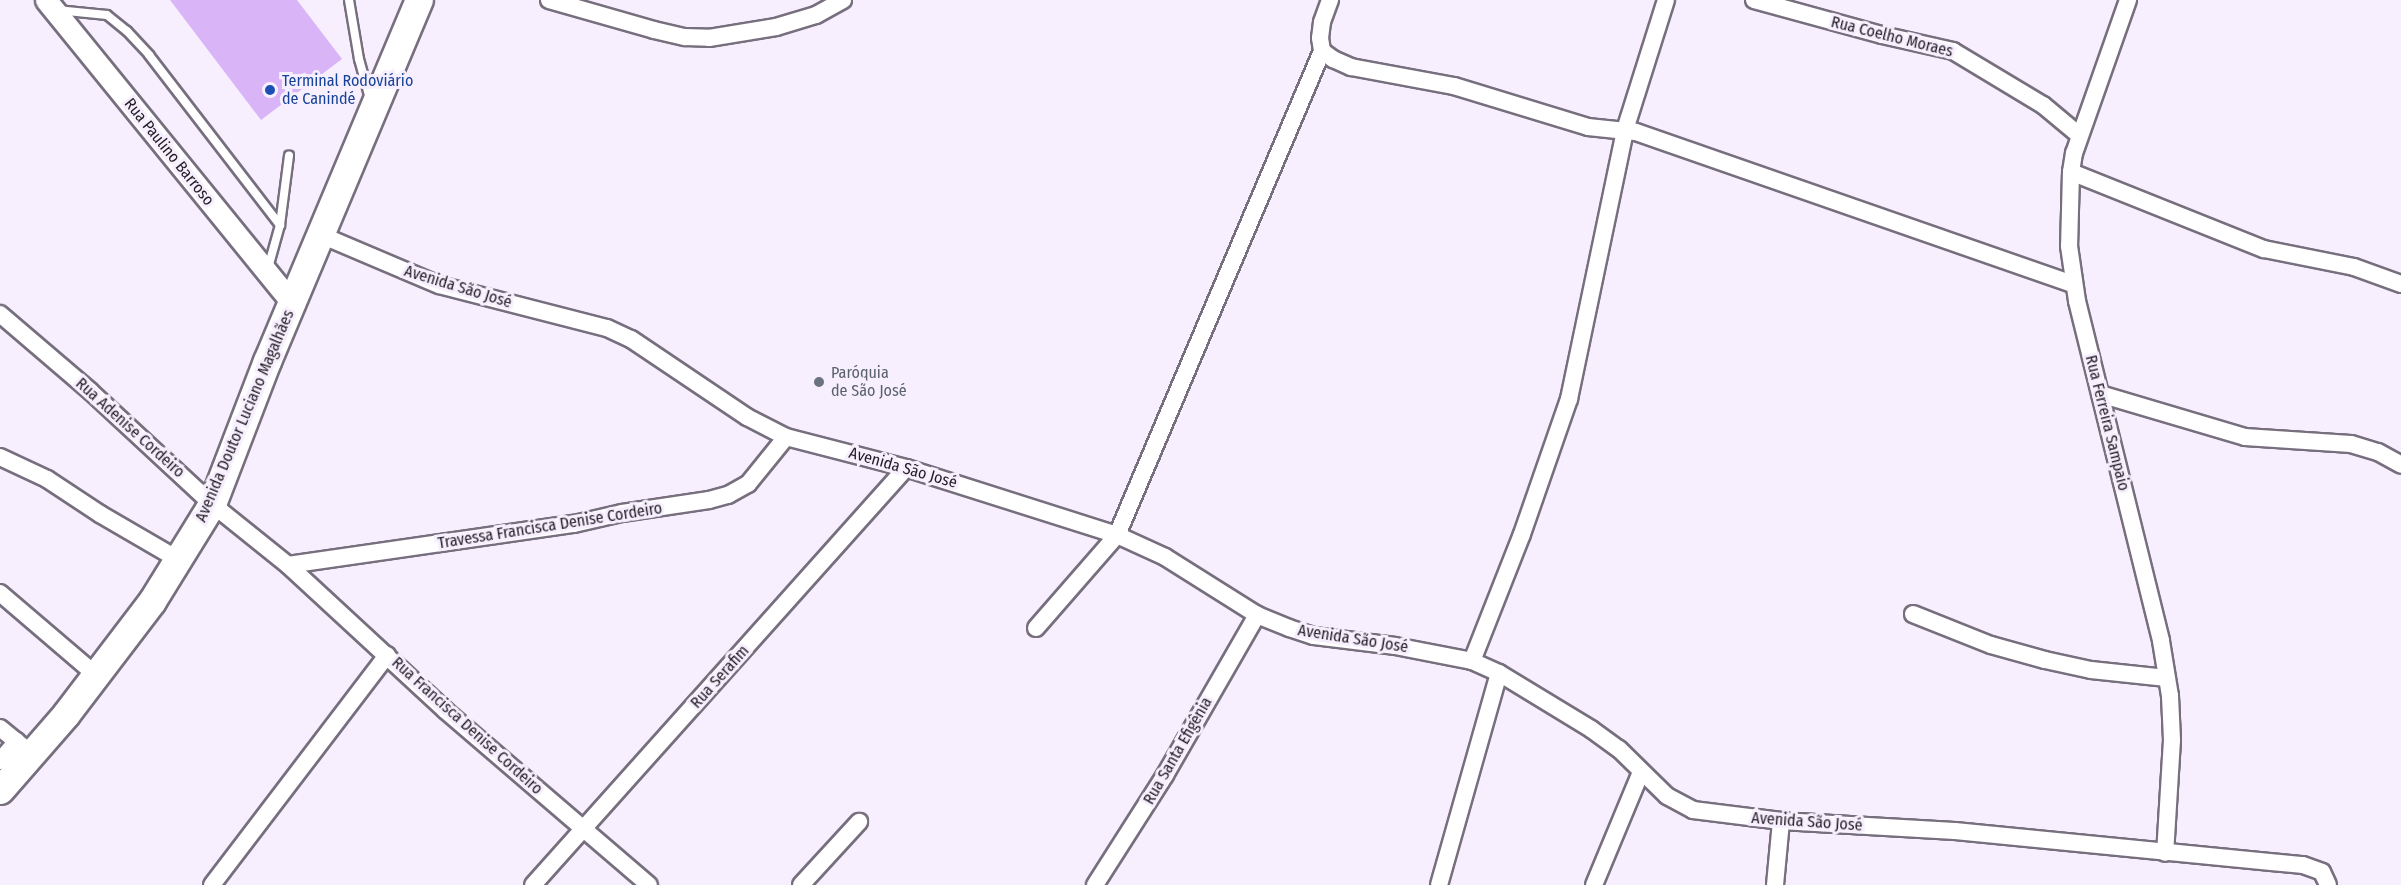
<!DOCTYPE html>
<meta charset="utf-8">
<style>
body{margin:0}
#map{position:relative;width:2401px;height:885px;overflow:hidden;background:#f7effe;font-family:"Fira Sans Condensed",sans-serif}
div>[style]{position:absolute}
.building>*{inset:0;background:#d9b5f8}
.roads{filter:drop-shadow(2px 0 #776e7e) drop-shadow(-2px 0 #776e7e) drop-shadow(0 2px #776e7e) drop-shadow(0 -2px #776e7e)}
.service>*{height:8px;margin:-4px;padding:0 4px;transform-origin:4px;border-radius:4px;background:#fff}
.minor>*{height:16px;margin:-8px;padding:0 8px;transform-origin:8px;border-radius:8px;background:#fff}
.tertiary>*{height:21px;margin:-10.5px;padding:0 10.5px;transform-origin:10.5px;border-radius:10.5px;background:#fff}
.primary>*{height:27px;margin:-13.5px;padding:0 13.5px;transform-origin:13.5px;border-radius:13.5px;background:#fff}
.dots>*{width:16px;height:16px;translate:-50% -50%;box-sizing:border-box;border:3px solid #f7effe;border-radius:50%}
span{translate:-50% -50%;white-space:nowrap;text-align:center;line-height:1.15;-webkit-text-stroke:6px #f7effe;paint-order:stroke}
.street-label{font-size:16px;color:#211d24}
.transit-label{font-size:16px;color:#164399}
.left{translate:0 -50%;text-align:left}
.worship-label{font-size:16px;color:#5b616d}
</style>
<div id="map">
<div class="building">
<i style="clip-path:polygon(170px 0,297px 0,342px 59px,261px 120px)"></i>
</div>
<div class="roads">
<div class="service">
<i style="left:349px;top:0;width:60px;rotate:80.4deg"></i>
<i style="left:359px;top:59px;width:41px;rotate:74.6deg"></i>
<i style="left:57px;top:10px;width:50px;rotate:5.7deg"></i>
<i style="left:107px;top:15px;width:26px;rotate:39deg"></i>
<i style="left:127px;top:31px;width:33px;rotate:47deg"></i>
<i style="left:149px;top:55px;width:215px;rotate:52.4deg"></i>
<i style="left:280px;top:225px;width:45px;rotate:105.6deg"></i>
<i style="left:280px;top:225px;width:70px;rotate:-82.6deg"></i>
</div>
<div class="minor">
<i style="left:549px;top:0;width:109px;rotate:15.9deg"></i>
<i style="left:654px;top:30px;width:32px;rotate:13deg"></i>
<i style="left:685px;top:37px;width:24px;rotate:2deg"></i>
<i style="left:709px;top:38px;width:68px;rotate:-9.3deg"></i>
<i style="left:776px;top:27px;width:42px;rotate:-16.7deg"></i>
<i style="left:816px;top:15px;width:31px;rotate:-29deg"></i>
<i style="left:1330px;top:0;width:23px;rotate:110deg"></i>
<i style="left:1322px;top:22px;width:16px;rotate:97deg"></i>
<i style="left:1320px;top:38px;width:13px;rotate:81deg"></i>
<i style="left:1322px;top:51px;width:14px;rotate:36deg"></i>
<i style="left:1333px;top:59px;width:20px;rotate:24deg"></i>
<i style="left:1351px;top:67px;width:105px;rotate:10.5deg"></i>
<i style="left:1454px;top:86px;width:140px;rotate:17deg"></i>
<i style="left:1588px;top:127px;width:48px;rotate:5.9deg"></i>
<i style="left:1636px;top:132px;width:463px;rotate:19.2deg"></i>
<i style="left:1754px;top:0;width:133px;rotate:15.3deg"></i>
<i style="left:1882px;top:35px;width:73px;rotate:12.7deg"></i>
<i style="left:1953px;top:51px;width:105px;rotate:31deg"></i>
<i style="left:2043px;top:105px;width:47px;rotate:39.8deg"></i>
<i style="left:2128px;top:0;width:162px;rotate:109.4deg"></i>
<i style="left:2074px;top:153px;width:19px;rotate:99deg"></i>
<i style="left:2071px;top:172px;width:74px;rotate:91.5deg"></i>
<i style="left:2069px;top:246px;width:56px;rotate:81.7deg"></i>
<i style="left:2077px;top:301px;width:350px;rotate:76.1deg"></i>
<i style="left:2161px;top:641px;width:56px;rotate:80.7deg"></i>
<i style="left:2170px;top:696px;width:44px;rotate:87.4deg"></i>
<i style="left:2172px;top:740px;width:113px;rotate:93.5deg"></i>
<i style="left:2071px;top:172px;width:208px;rotate:21.8deg"></i>
<i style="left:2264px;top:249px;width:92px;rotate:11.3deg"></i>
<i style="left:2354px;top:267px;width:50px;rotate:19.9deg"></i>
<i style="left:321px;top:235px;width:128px;rotate:23deg"></i>
<i style="left:439px;top:285px;width:173px;rotate:14.4deg"></i>
<i style="left:607px;top:328px;width:26px;rotate:25deg"></i>
<i style="left:631px;top:339px;width:140px;rotate:33.9deg"></i>
<i style="left:747px;top:417px;width:44px;rotate:27.1deg"></i>
<i style="left:786px;top:437px;width:124px;rotate:14.5deg"></i>
<i style="left:906px;top:468px;width:221px;rotate:17.6deg"></i>
<i style="left:1117px;top:535px;width:53px;rotate:24.6deg"></i>
<i style="left:1165px;top:557px;width:109px;rotate:32.2deg"></i>
<i style="left:1257px;top:615px;width:35px;rotate:22deg"></i>
<i style="left:1289px;top:628px;width:26px;rotate:18deg"></i>
<i style="left:1314px;top:636px;width:82px;rotate:7deg"></i>
<i style="left:1395px;top:646px;width:78px;rotate:11deg"></i>
<i style="left:1472px;top:661px;width:30px;rotate:24deg"></i>
<i style="left:1499px;top:673px;width:108px;rotate:31.3deg"></i>
<i style="left:1591px;top:729px;width:34px;rotate:36deg"></i>
<i style="left:1619px;top:749px;width:67px;rotate:44.4deg"></i>
<i style="left:1667px;top:796px;width:30px;rotate:28deg"></i>
<i style="left:1693px;top:810px;width:89px;rotate:7.1deg"></i>
<i style="left:1781px;top:821px;width:174px;rotate:3.3deg"></i>
<i style="left:1955px;top:831px;width:350px;rotate:5.6deg"></i>
<i style="left:2303px;top:865px;width:20px;rotate:20deg"></i>
<i style="left:2322px;top:872px;width:14px;rotate:65deg"></i>
<i style="left:0;top:314px;width:118px;rotate:40.5deg"></i>
<i style="left:90px;top:391px;width:166px;rotate:42.8deg"></i>
<i style="left:212px;top:504px;width:97px;rotate:38.8deg"></i>
<i style="left:288px;top:565px;width:215px;rotate:42.7deg"></i>
<i style="left:446px;top:711px;width:267px;rotate:40.6deg"></i>
<i style="left:2100px;top:394px;width:151px;rotate:16.5deg"></i>
<i style="left:2245px;top:437px;width:106px;rotate:3.8deg"></i>
<i style="left:2351px;top:444px;width:28px;rotate:17deg"></i>
<i style="left:2378px;top:452px;width:26px;rotate:29deg"></i>
<i style="left:0;top:457px;width:52px;rotate:25.1deg"></i>
<i style="left:47px;top:479px;width:64px;rotate:33.4deg"></i>
<i style="left:100px;top:514px;width:91px;rotate:30.2deg"></i>
<i style="left:288px;top:565px;width:289px;rotate:-8.2deg"></i>
<i style="left:574px;top:524px;width:49px;rotate:-12.9deg"></i>
<i style="left:622px;top:513px;width:88px;rotate:-8.5deg"></i>
<i style="left:709px;top:500px;width:20px;rotate:-15deg"></i>
<i style="left:728px;top:495px;width:23px;rotate:-29deg"></i>
<i style="left:748px;top:484px;width:60px;rotate:-51deg"></i>
<i style="left:0;top:593px;width:126px;rotate:40.5deg"></i>
<i style="left:1913px;top:614px;width:84px;rotate:21.7deg"></i>
<i style="left:1991px;top:645px;width:56px;rotate:15.5deg"></i>
<i style="left:2045px;top:660px;width:47px;rotate:12.3deg"></i>
<i style="left:2091px;top:670px;width:76px;rotate:6deg"></i>
<i style="left:1036px;top:628px;width:123px;rotate:-48.9deg"></i>
<i style="left:1117px;top:535px;width:526px;rotate:-67.04deg"></i>
<i style="left:1472px;top:661px;width:136px;rotate:-68.5deg"></i>
<i style="left:1522px;top:534px;width:143px;rotate:-70.8deg"></i>
<i style="left:1569px;top:399px;width:275px;rotate:-78.2deg"></i>
<i style="left:1625px;top:130px;width:136px;rotate:-72.5deg"></i>
<i style="left:0;top:728px;width:41px;rotate:39.1deg"></i>
<i style="left:0;top:761px;width:26px;rotate:-50deg"></i>
<i style="left:212px;top:885px;width:289px;rotate:-52.7deg"></i>
<i style="left:533px;top:885px;width:559px;rotate:-48.19deg"></i>
<i style="left:801px;top:885px;width:86px;rotate:-47.4deg"></i>
<i style="left:1095px;top:885px;width:130px;rotate:-57.5deg"></i>
<i style="left:1165px;top:775px;width:185px;rotate:-60.1deg"></i>
<i style="left:1439px;top:885px;width:220px;rotate:-74.2deg"></i>
<i style="left:1594px;top:885px;width:122px;rotate:-67.4deg"></i>
<i style="left:1775px;top:885px;width:64px;rotate:-84.6deg"></i>
</div>
<div class="tertiary">
<i style="left:46px;top:0;width:392px;rotate:50.9deg"></i>
</div>
<div class="primary">
<i style="left:0;top:790px;width:101px;rotate:-49deg"></i>
<i style="left:66px;top:714px;width:142px;rotate:-52.7deg"></i>
<i style="left:152px;top:601px;width:114px;rotate:-58.3deg"></i>
<i style="left:212px;top:504px;width:153px;rotate:-69deg"></i>
<i style="left:267px;top:361px;width:392px;rotate:-67.2deg"></i>
</div>
</div>
<div class="dots">
<i style="left:270px;top:90px;background:#1a4fb4"></i>
<i style="left:819px;top:382px;background:#6b7280"></i>
</div>
<div class="street-label">
<span style="left:1892px;top:37px;rotate:14deg">Rua Coelho Moraes</span>
<span style="left:169px;top:152px;rotate:51deg">Rua Paulino Barroso</span>
<span style="left:458px;top:287px;rotate:17deg">Avenida São José</span>
<span style="left:245px;top:416px;rotate:-67deg">Avenida Doutor Luciano Magalhães</span>
<span style="left:2107px;top:423px;rotate:76deg">Rua Ferreira Sampaio</span>
<span style="left:130px;top:428px;rotate:42deg">Rua Adenise Cordeiro</span>
<span style="left:903px;top:468px;rotate:16deg">Avenida São José</span>
<span style="left:550px;top:526px;rotate:-9deg">Travessa Francisca Denise Cordeiro</span>
<span style="left:1353px;top:639px;rotate:9deg">Avenida São José</span>
<span style="left:720px;top:677px;rotate:-48deg">Rua Serafim</span>
<span style="left:467px;top:726px;rotate:42deg">Rua Francisca Denise Cordeiro</span>
<span style="left:1178px;top:751px;rotate:-60deg">Rua Santa Efigênia</span>
<span style="left:1807px;top:822px;rotate:4deg">Avenida São José</span>
</div>
<div class="transit-label">
<span class="left" style="left:282px;top:90px">Terminal Rodoviário<br>de Canindé</span>
</div>
<div class="worship-label">
<span class="left" style="left:831px;top:382px">Paróquia<br>de São José</span>
</div>
</div>
